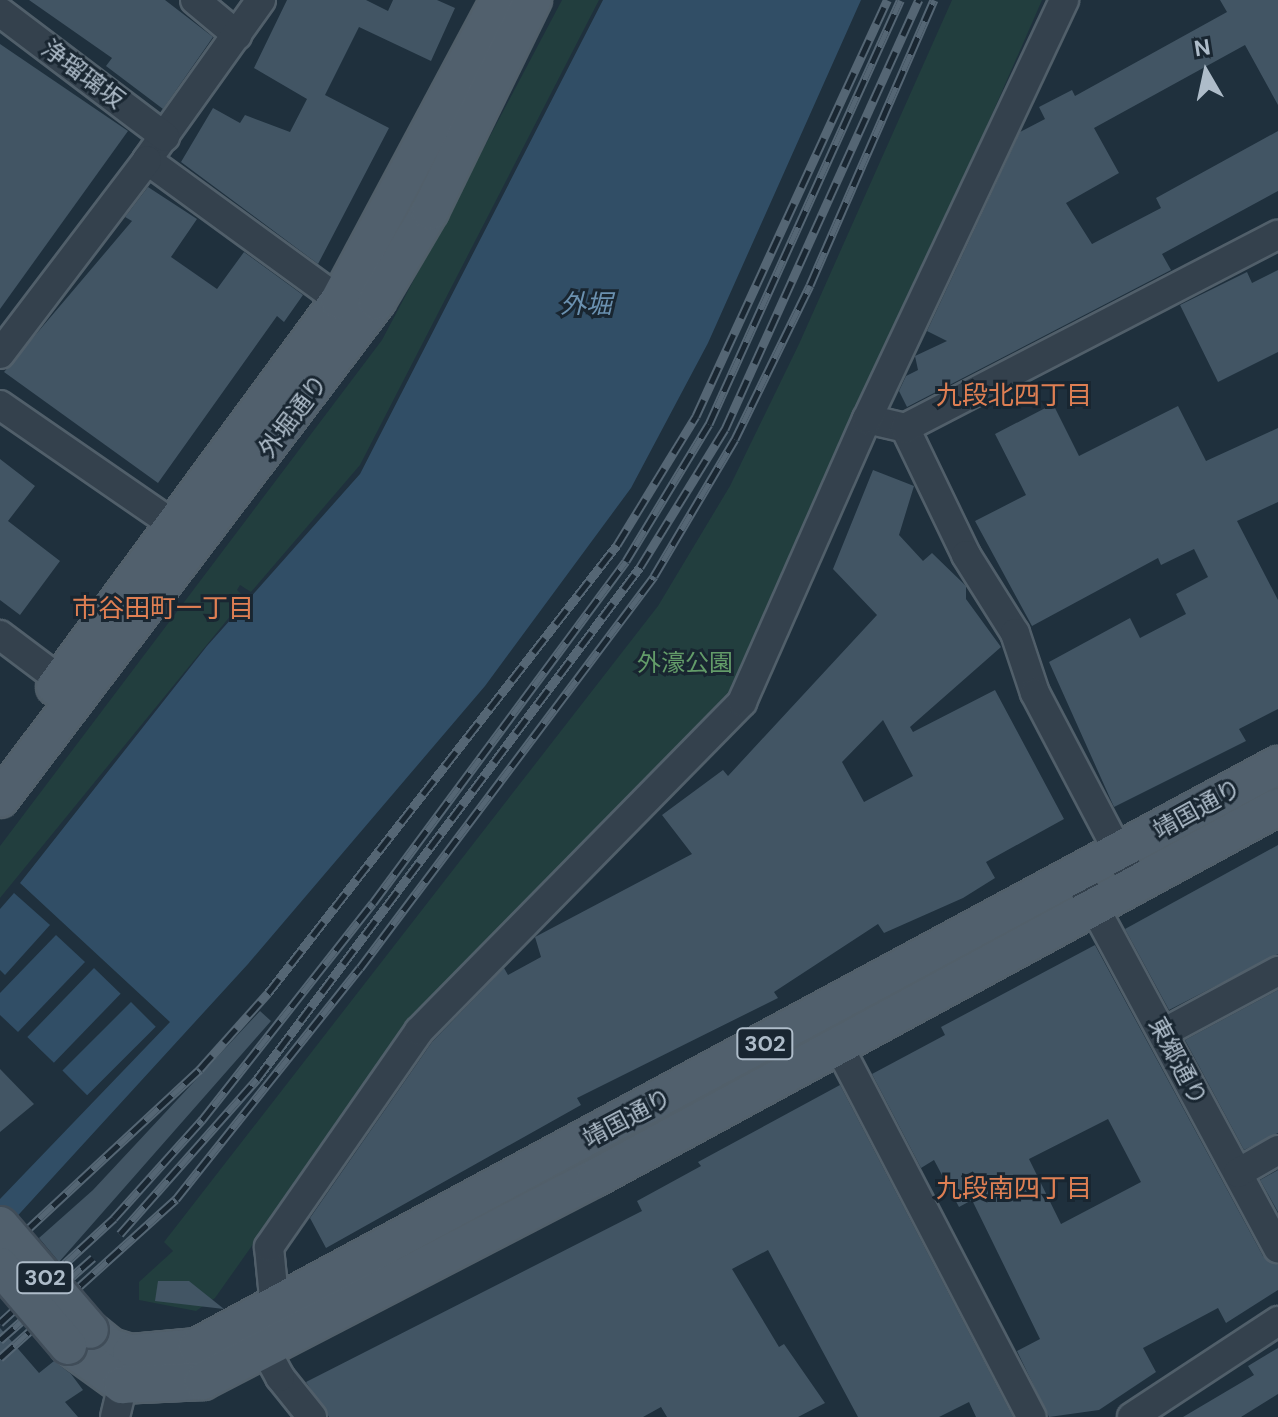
<!DOCTYPE html>
<meta charset="utf-8">
<style>
body{margin:0}
#map{position:relative;width:1278px;height:1417px;overflow:hidden;background:#1f303d;font-family:"DM Sans","Noto Sans JP",sans-serif}
div>[style]{position:absolute}
.green>*{inset:0;background:#223e3e}
.water>*{inset:0;background:#314e66;transform-origin:0 0}
.building>*{inset:0;background:#425564}
.roads{filter:drop-shadow(2px 0 #515f6a) drop-shadow(-2px 0 #515f6a) drop-shadow(0 2px #515f6a) drop-shadow(0 -2px #515f6a)}
.minor>*{height:28px;margin:-14px;padding:0 14px;transform-origin:14px;border-radius:14px;background:#34414d}
.major>*{height:36px;margin:-18px;padding:0 18px;transform-origin:18px;border-radius:18px;background:#51606d}
.rail>*{height:9px;margin-top:-4.5px;transform-origin:0;background:repeating-linear-gradient(90deg,#192631 0 18px,#556674 0 36px);box-sizing:border-box;border-block:2px solid #556674}
.bridges{filter:drop-shadow(2px 0 #404d59) drop-shadow(-2px 0 #404d59) drop-shadow(0 2px #404d59) drop-shadow(0 -2px #404d59)}
.major-bridge>*{height:36px;margin:-18px;padding:0 18px;transform-origin:18px;border-radius:18px;background:#51606d}
span{translate:-50% -50%;white-space:nowrap;text-align:center;line-height:1.15;-webkit-text-stroke:6px #192631;paint-order:stroke}
.shield-label span{padding:2px 6px;background:#192631;border:2px solid;border-radius:6px;-webkit-text-stroke-width:0}
.shield-label{font-size:22px;color:#aebcc9;font-weight:700}
.street-label{font-size:24px;color:#aebcc9}
.park-label{font-size:24px;color:#639c69}
.water-label{font-size:26px;color:#6b91b0;font-style:italic}
.neighbourhood-label{font-size:26px;color:#df7f53}
.north{position:absolute;left:1166px;top:32px;width:80px;height:80px;-webkit-text-stroke:6px #192631;paint-order:stroke;rotate:351deg;font-size:22px;font-weight:700;line-height:32px;text-align:center;color:#aebcc9}
.north::after{content:'';display:block;margin:auto;width:28px;height:36px;background:#aebcc9;clip-path:polygon(50% 0,100% 100%,50% 72%,0 100%)}
</style>
<div id="map">
<div class="green">
<i style="clip-path:polygon(562px 0,599px 0,360px 465px,251px 592px,240px 585px,237px 590px,245px 598px,0 898px,0 846px,382px 340px)"></i>
<i style="clip-path:polygon(952px 0,1042px 0,751px 665px,728px 700px,409px 1024px,215px 1298px,196px 1311px,139px 1300px,139px 1282px,173px 1251px,164px 1242px,658px 606px,730px 486px,799px 344px)"></i>
</div>
<div class="water">
<i style="clip-path:polygon(603px 0,861px 0,708px 343px,631px 488px,485px 686px,248px 964px,0 1235px,0 1199px,170px 1022px,20px 883px,207px 646px,360px 474px)"></i>
<i style="clip-path:polygon(14px 893px,50px 925px,5px 975px,0 970px,0 909px)"></i>
<i style="clip-path:polygon(56px 935px,85px 962px,18px 1032px,0 1015px,0 993px)"></i>
<i style="left:94px;top:968px;width:37px;height:96px;rotate:44deg"></i>
<i style="left:131px;top:1002px;width:35px;height:97px;rotate:45deg"></i>
</div>
<div class="building">
<i style="clip-path:polygon(29px 0,165px 0,213px 37px,163px 109px,106px 66px,112px 58px)"></i>
<i style="clip-path:polygon(287px 0,366px 0,388px 11px,393px 0,437px 0,455px 8px,431px 61px,359px 27px,325px 95px,389px 128px,318px 264px,181px 162px,213px 108px,240px 123px,245px 115px,290px 132px,307px 99px,254px 68px)"></i>
<i style="clip-path:polygon(1220px 0,1278px 0,1278px 105px,1245px 45px,1094px 128px,1119px 173px,1066px 203px,1092px 244px,1161px 208px,1156px 198px,1278px 131px,1278px 191px,1162px 254px,1171px 270px,907px 407px,899px 391px,906px 376px,918px 370px,915px 356px,947px 341px,927px 331px,1020px 132px,1045px 119px,1039px 107px,1072px 90px,1075px 96px,1227px 12px)"></i>
<i style="clip-path:polygon(0 44px,128px 131px,0 309px)"></i>
<i style="clip-path:polygon(148px 187px,197px 219px,171px 257px,217px 289px,244px 252px,303px 295px,284px 322px,277px 316px,158px 483px,4px 372px,132px 221px,125px 217px)"></i>
<i style="clip-path:polygon(1278px 270px,1278px 352px,1218px 382px,1180px 305px,1247px 272px,1252px 283px)"></i>
<i style="clip-path:polygon(1053px 404px,1079px 456px,1178px 406px,1206px 461px,1278px 428px,1278px 502px,1237px 521px,1278px 600px,1278px 709px,1239px 729px,1246px 741px,1114px 807px,1049px 662px,1130px 618px,1140px 638px,1186px 614px,1176px 594px,1208px 577px,1194px 549px,1161px 565px,1158px 558px,1032px 626px,975px 521px,1026px 495px,995px 434px)"></i>
<i style="clip-path:polygon(0 459px,35px 486px,8px 521px,60px 561px,20px 615px,0 600px)"></i>
<i style="clip-path:polygon(evenodd,873px 470px,914px 486px,899px 535px,923px 561px,932px 553px,966px 586px,966px 599px,1001px 647px,910px 727px,913px 732px,995px 690px,1064px 819px,986px 862px,995px 878px,963px 898px,884px 933px,878px 924px,774px 992px,778px 998px,577px 1098px,581px 1105px,326px 1248px,310px 1218px,432px 1042px,504px 968px,508px 975px,541px 957px,535px 937px,692px 854px,662px 815px,723px 770px,728px 776px,877px 615px,833px 569px,873px 470px,883px 720px,913px 776px,864px 802px,842px 762px,883px 720px)"></i>
<i style="clip-path:polygon(1278px 845px,1278px 954px,1169px 1010px,1125px 929px)"></i>
<i style="clip-path:polygon(evenodd,1095px 945px,1263px 1256px,1278px 1265px,1278px 1290px,1226px 1323px,1218px 1308px,1143px 1348px,1156px 1372px,1099px 1410px,1049px 1417px,1017px 1351px,1040px 1339px,972px 1200px,959px 1207px,934px 1160px,921px 1168px,872px 1074px,945px 1035px,941px 1027px,1095px 945px,1108px 1119px,1141px 1182px,1061px 1224px,1029px 1159px,1108px 1119px)"></i>
<i style="clip-path:polygon(1278px 990px,1278px 1133px,1244px 1150px,1185px 1040px)"></i>
<i style="clip-path:polygon(260px 1011px,271px 1021px,59px 1262px,39px 1238px,93px 1190px)"></i>
<i style="clip-path:polygon(0 1069px,34px 1104px,0 1132px)"></i>
<i style="clip-path:polygon(840px 1085px,1013px 1417px,976px 1417px,969px 1402px,939px 1417px,858px 1417px,768px 1250px,732px 1269px,779px 1347px,784px 1344px,825px 1403px,798px 1417px,667px 1417px,661px 1407px,643px 1417px,329px 1417px,306px 1382px,642px 1211px,637px 1201px,701px 1166px,698px 1162px)"></i>
<i style="clip-path:polygon(1278px 1170px,1278px 1212px,1260px 1180px)"></i>
<i style="clip-path:polygon(158px 1281px,189px 1281px,224px 1309px,155px 1301px)"></i>
<i style="clip-path:polygon(0 1328px,39px 1373px,54px 1361px,71px 1374px,83px 1390px,65px 1402px,78px 1417px,0 1417px)"></i>
<i style="clip-path:polygon(1278px 1348px,1278px 1394px,1241px 1417px,1183px 1417px,1254px 1375px,1248px 1366px)"></i>
</div>
<div class="roads">
<div class="minor">
<i style="left:195px;top:0;width:55px;rotate:39.8deg"></i>
<i style="left:261px;top:0;width:196px;rotate:125.5deg"></i>
<i style="left:147px;top:160px;width:238px;rotate:36.1deg"></i>
<i style="left:0;top:12px;width:207px;rotate:37.1deg"></i>
<i style="left:0;top:354px;width:243px;rotate:-52.8deg"></i>
<i style="left:0;top:405px;width:211px;rotate:34.6deg"></i>
<i style="left:867px;top:419px;width:39px;rotate:13deg"></i>
<i style="left:905px;top:428px;width:141px;rotate:64.3deg"></i>
<i style="left:966px;top:555px;width:92px;rotate:57.9deg"></i>
<i style="left:1015px;top:633px;width:63px;rotate:71.6deg"></i>
<i style="left:1035px;top:693px;width:200px;rotate:62.3deg"></i>
<i style="left:905px;top:428px;width:420px;rotate:-27.4deg"></i>
<i style="left:0;top:635px;width:75px;rotate:36.9deg"></i>
<i style="left:1085px;top:890px;width:407px;rotate:61.7deg"></i>
<i style="left:1163px;top:1033px;width:131px;rotate:-28.3deg"></i>
<i style="left:839px;top:1047px;width:417px;rotate:62.5deg"></i>
<i style="left:1238px;top:1173px;width:46px;rotate:-29.9deg"></i>
<i style="left:115px;top:1417px;width:51px;rotate:-76.5deg"></i>
<i style="left:312px;top:1417px;width:51px;rotate:-128.7deg"></i>
<i style="left:280px;top:1377px;width:65px;rotate:-118.5deg"></i>
<i style="left:249px;top:1320px;width:33px;rotate:-41deg"></i>
<i style="left:274px;top:1298px;width:51px;rotate:-95.6deg"></i>
<i style="left:269px;top:1247px;width:263px;rotate:-55.2deg"></i>
<i style="left:419px;top:1031px;width:461px;rotate:-45.5deg"></i>
<i style="left:742px;top:702px;width:309px;rotate:-66.2deg"></i>
<i style="left:867px;top:419px;width:463px;rotate:-64.8deg"></i>
<i style="left:1132px;top:1417px;width:175px;rotate:-33.3deg"></i>
</div>
<div class="major">
<i style="left:55px;top:687px;width:480px;rotate:-53.7deg"></i>
<i style="left:339px;top:300px;width:340px;rotate:-61.9deg"></i>
<i style="left:0;top:799px;width:625px;rotate:-52.87deg"></i>
<i style="left:377px;top:301px;width:104px;rotate:-59.5deg"></i>
<i style="left:430px;top:211px;width:235px;rotate:-64deg"></i>
<i style="left:90px;top:1330px;width:27px;rotate:39deg"></i>
<i style="left:111px;top:1347px;width:21px;rotate:17deg"></i>
<i style="left:131px;top:1353px;width:66px;rotate:-5.2deg"></i>
<i style="left:197px;top:1347px;width:1228px;rotate:-28.3deg"></i>
<i style="left:68px;top:1346px;width:67px;rotate:35.8deg"></i>
<i style="left:122px;top:1385px;width:81px;rotate:-2.8deg"></i>
<i style="left:203px;top:1381px;width:441px;rotate:-27.4deg"></i>
<i style="left:595px;top:1178px;width:777px;rotate:-28.51deg"></i>
</div>
</div>
<div class="rail">
<i style="left:120px;top:1234px;width:207px;rotate:-48.5deg"></i>
<i style="left:257px;top:1079px;width:639px;rotate:-53.2deg"></i>
<i style="left:640px;top:567px;width:162px;rotate:-58.4deg"></i>
<i style="left:725px;top:429px;width:471px;rotate:-65.7deg"></i>
<i style="left:0;top:1255px;width:273px;rotate:-42.9deg"></i>
<i style="left:200px;top:1069px;width:102px;rotate:-48.2deg"></i>
<i style="left:268px;top:993px;width:568px;rotate:-52.08deg"></i>
<i style="left:617px;top:545px;width:151px;rotate:-58.5deg"></i>
<i style="left:696px;top:416px;width:458px;rotate:-65.3deg"></i>
<i style="left:0;top:1323px;width:155px;rotate:-42.6deg"></i>
<i style="left:114px;top:1218px;width:132px;rotate:-48.1deg"></i>
<i style="left:202px;top:1120px;width:276px;rotate:-51.8deg"></i>
<i style="left:373px;top:903px;width:425px;rotate:-53.5deg"></i>
<i style="left:626px;top:561px;width:160px;rotate:-58.8deg"></i>
<i style="left:709px;top:424px;width:465px;rotate:-65.7deg"></i>
<i style="left:0;top:1340px;width:124px;rotate:-41.4deg"></i>
<i style="left:0;top:1358px;width:237px;rotate:-42.1deg"></i>
<i style="left:176px;top:1199px;width:295px;rotate:-51.5deg"></i>
<i style="left:360px;top:968px;width:490px;rotate:-53.1deg"></i>
<i style="left:654px;top:576px;width:159px;rotate:-59.4deg"></i>
<i style="left:735px;top:439px;width:171px;rotate:-64deg"></i>
<i style="left:810px;top:285px;width:311px;rotate:-66.5deg"></i>
</div>
<div class="bridges">
<div class="major-bridge">
<i style="left:0;top:1225px;width:138px;rotate:49.4deg"></i>
<i style="left:0;top:1266px;width:105px;rotate:49.6deg"></i>
</div>
</div>
<div class="shield-label">
<span style="left:765px;top:1044px">302</span>
<span style="left:45px;top:1278px">302</span>
</div>
<div class="street-label">
<span style="left:83px;top:74px;rotate:37deg">浄瑠璃坂</span>
<span style="left:293px;top:416px;rotate:-53deg">外堀通り</span>
<span style="left:1197px;top:809px;rotate:-29deg">靖国通り</span>
<span style="left:1178px;top:1061px;rotate:62deg">東郷通り</span>
<span style="left:627px;top:1118px;rotate:-28deg">靖国通り</span>
</div>
<div class="park-label">
<span style="left:685px;top:663px">外濠公園</span>
</div>
<div class="water-label">
<span style="left:586px;top:305px">外堀</span>
</div>
<div class="neighbourhood-label">
<span style="left:1014px;top:396px">九段北四丁目</span>
<span style="left:163px;top:609px">市谷田町一丁目</span>
<span style="left:1014px;top:1189px">九段南四丁目</span>
</div>
<div class="north">N</div>
</div>
